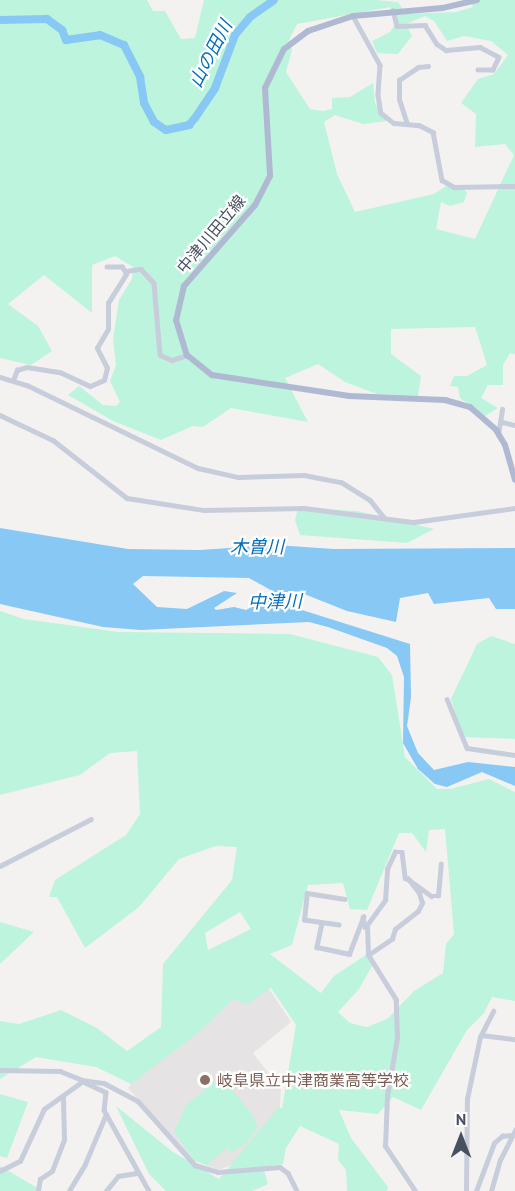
<!DOCTYPE html>
<meta charset="utf-8">
<style>
body{margin:0}
#map{position:relative;width:515px;height:1191px;overflow:hidden;background:#f4f2f1;font-family:"PT Sans","Noto Sans JP",sans-serif}
div>[style]{position:absolute}
.education>*{inset:0;background:#e5e3e3}
.green>*{inset:0;background:#bdf4dd}
.water>*{inset:0;background:#87c8f5}
.river>*{height:8px;margin:-4px;padding:0 4px;transform-origin:4px;border-radius:4px;background:#87c8f5}
.minor>*{height:4.5px;margin:-2.25px;padding:0 2.25px;transform-origin:2.25px;border-radius:2.25px;background:#c7cdda}
.major>*{height:6px;margin:-3px;padding:0 3px;transform-origin:3px;border-radius:3px;background:#afbad2}
.dots>*{width:16px;height:16px;translate:-50% -50%;box-sizing:border-box;border:3px solid #fff;border-radius:50%}
span{translate:-50% -50%;white-space:nowrap;text-align:center;line-height:1.15;-webkit-text-stroke:4.5px #fff;paint-order:stroke}
.street-label{font-size:16px;color:#475061}
.education-label{font-size:16px;color:#785e54}
.left{translate:0 -50%;text-align:left}
.water-label{font-size:18px;color:#006fbb;font-style:italic}
.north{position:absolute;left:431px;top:1107px;width:60px;height:60px;-webkit-text-stroke:4px #fff;paint-order:stroke;rotate:0deg;font-size:16px;font-weight:700;line-height:24px;text-align:center;color:#475061}
.north::after{content:'';display:block;margin:auto;width:21px;height:27px;background:#475061;clip-path:polygon(50% 0,100% 100%,50% 72%,0 100%)}
</style>
<div id="map">
<div class="education">
<i style="clip-path:polygon(267px 986px,291px 1022px,253px 1053px,281px 1089px,279px 1123px,250px 1158px,218px 1170px,193px 1160px,128px 1088px,142px 1071px,232px 998px)"></i>
</div>
<div class="green">
<i style="clip-path:polygon(evenodd,0 0,147px 0,153px 11px,165px 11px,181px 39px,195px 38px,204px 0,375px 0,398px 2px,406px 14px,456px 12px,473px 7px,470px 0,515px 0,515px 354px,510px 353px,503px 365px,503px 385px,488px 385px,481px 398px,498px 408px,485px 416px,460px 398px,458px 387px,450px 386px,454px 376px,467px 376px,487px 365px,475px 327px,391px 329px,391px 354px,421px 376px,418px 396px,377px 394px,345px 382px,318px 364px,285px 378px,308px 422px,231px 408px,203px 427px,193px 426px,161px 440px,113px 421px,68px 395px,79px 386px,103px 405px,116px 406px,120px 402px,110px 381px,116px 365px,113px 339px,119px 300px,132px 279px,133px 267px,115px 256px,92px 265px,92px 313px,44px 275px,8px 304px,38px 326px,52px 351px,31px 365px,0 358px,0 0,390px 7px,396px 23px,390px 32px,372px 41px,377px 53px,398px 54px,412px 36px,406px 24px,425px 16px,434px 21px,447px 41px,464px 36px,491px 41px,508px 55px,494px 74px,478px 79px,461px 103px,476px 114px,475px 147px,505px 144px,514px 155px,475px 239px,436px 229px,441px 202px,450px 206px,464px 202px,467px 193px,463px 188px,446px 186px,434px 194px,355px 212px,337px 174px,324px 122px,335px 115px,363px 124px,388px 121px,375px 103px,373px 83px,350px 97px,332px 98px,332px 109px,323px 111px,310px 109px,286px 72px,292px 50px,289px 40px,297px 24px,390px 7px)"></i>
<i style="clip-path:polygon(298px 508px,357px 511px,434px 529px,407px 543px,300px 535px,295px 520px)"></i>
<i style="clip-path:polygon(evenodd,0 611px,24px 619px,119px 632px,290px 634px,378px 657px,392px 675px,405px 757px,437px 789px,450px 789px,489px 779px,515px 792px,515px 1001px,492px 997px,484px 1013px,467px 1030px,421px 1110px,393px 1097px,378px 1114px,339px 1110px,351px 1138px,388px 1187px,387px 1191px,347px 1191px,346px 1170px,338px 1160px,339px 1144px,300px 1126px,286px 1148px,283px 1164px,263px 1167px,268px 1184px,252px 1191px,166px 1191px,149px 1174px,116px 1106px,173px 1152px,219px 1179px,278px 1108px,282px 1108px,296px 1025px,271px 988px,247px 1004px,233px 999px,199px 1032px,131px 1084px,96px 1067px,36px 1057px,0 1079px,0 1021px,19px 1024px,61px 1010px,97px 1028px,127px 1051px,161px 1027px,163px 964px,232px 880px,237px 847px,216px 846px,179px 859px,139px 907px,85px 948px,57px 897px,49px 897px,55px 880px,126px 835px,140px 814px,137px 751px,110px 753px,80px 775px,0 795px,0 611px,445px 829px,454px 934px,446px 944px,443px 973px,414px 991px,387px 1019px,367px 1027px,350px 1023px,338px 1012px,359px 989px,372px 966px,366px 955px,334px 976px,321px 993px,270px 954px,292px 945px,308px 885px,343px 883px,350px 909px,367px 910px,399px 833px,412px 833px,426px 852px,429px 830px,445px 829px,0 611px,240px 912px,251px 929px,208px 950px,205px 933px,240px 912px)"></i>
<i style="clip-path:polygon(491px 636px,515px 644px,515px 739px,462px 737px,451px 699px,477px 644px)"></i>
<i style="clip-path:polygon(0 922px,34px 932px,0 964px)"></i>
<i style="clip-path:polygon(221px 1076px,251px 1113px,258px 1127px,246px 1143px,232px 1152px,227px 1148px,206px 1165px,194px 1160px,174px 1132px,186px 1105px)"></i>
<i style="clip-path:polygon(0 1094px,28px 1102px,7px 1158px,0 1156px)"></i>
<i style="clip-path:polygon(0 1166px,41px 1190px,41px 1191px,0 1191px)"></i>
</div>
<div class="water">
<i style="clip-path:polygon(0 528px,128px 549px,200px 550px,275px 545px,334px 549px,515px 548px,515px 609px,496px 609px,489px 598px,434px 604px,428px 593px,400px 598px,396px 622px,347px 611px,299px 592px,276px 593px,249px 578px,143px 576px,133px 584px,157px 607px,187px 609px,224px 591px,237px 593px,214px 608px,216px 610px,234px 607px,246px 610px,267px 599px,410px 644px,411px 697px,407px 726px,418px 753px,434px 770px,468px 762px,515px 767px,515px 786px,482px 772px,447px 787px,435px 784px,418px 769px,403px 743px,404px 677px,397px 656px,387px 648px,328px 627px,309px 622px,141px 630px,103px 627px,0 604px)"></i>
</div>
<div class="river">
<i style="left:0;top:20px;width:47px;rotate:-1.2deg"></i>
<i style="left:47px;top:19px;width:19px;rotate:36deg"></i>
<i style="left:62px;top:30px;width:11px;rotate:68deg"></i>
<i style="left:66px;top:40px;width:34px;rotate:-8deg"></i>
<i style="left:100px;top:35px;width:26px;rotate:23deg"></i>
<i style="left:124px;top:45px;width:36px;rotate:63deg"></i>
<i style="left:140px;top:77px;width:26px;rotate:81deg"></i>
<i style="left:144px;top:103px;width:21px;rotate:62deg"></i>
<i style="left:154px;top:122px;width:14px;rotate:34deg"></i>
<i style="left:166px;top:130px;width:24px;rotate:-12deg"></i>
<i style="left:189px;top:125px;width:9px;rotate:-49deg"></i>
<i style="left:195px;top:118px;width:36px;rotate:-56deg"></i>
<i style="left:215px;top:88px;width:57px;rotate:-69.3deg"></i>
<i style="left:235px;top:35px;width:23px;rotate:-50deg"></i>
<i style="left:250px;top:17px;width:29px;rotate:-35deg"></i>
</div>
<div class="minor">
<i style="left:393px;top:10px;width:16px;rotate:76deg"></i>
<i style="left:397px;top:26px;width:28px;rotate:-2deg"></i>
<i style="left:425px;top:25px;width:22px;rotate:58deg"></i>
<i style="left:437px;top:44px;width:11px;rotate:34deg"></i>
<i style="left:446px;top:50px;width:34px;rotate:-5deg"></i>
<i style="left:480px;top:47px;width:21px;rotate:28deg"></i>
<i style="left:499px;top:57px;width:14px;rotate:115deg"></i>
<i style="left:493px;top:70px;width:15px;rotate:180deg"></i>
<i style="left:353px;top:16px;width:56px;rotate:61.1deg"></i>
<i style="left:380px;top:65px;width:30px;rotate:94deg"></i>
<i style="left:378px;top:95px;width:18px;rotate:81deg"></i>
<i style="left:381px;top:113px;width:16px;rotate:38deg"></i>
<i style="left:394px;top:123px;width:25px;rotate:5deg"></i>
<i style="left:419px;top:125px;width:16px;rotate:27deg"></i>
<i style="left:433px;top:132px;width:49px;rotate:79.4deg"></i>
<i style="left:442px;top:180px;width:14px;rotate:30deg"></i>
<i style="left:454px;top:187px;width:61px;rotate:-0.9deg"></i>
<i style="left:407px;top:124px;width:25px;rotate:-108deg"></i>
<i style="left:399px;top:100px;width:20px;rotate:-90deg"></i>
<i style="left:399px;top:80px;width:23px;rotate:-34deg"></i>
<i style="left:418px;top:67px;width:10px;rotate:-6deg"></i>
<i style="left:126px;top:271px;width:15px;rotate:-8deg"></i>
<i style="left:141px;top:269px;width:19px;rotate:47deg"></i>
<i style="left:154px;top:283px;width:72px;rotate:85.2deg"></i>
<i style="left:160px;top:355px;width:13px;rotate:23deg"></i>
<i style="left:172px;top:360px;width:16px;rotate:-18deg"></i>
<i style="left:0;top:377px;width:28px;rotate:17deg"></i>
<i style="left:27px;top:385px;width:190px;rotate:25.9deg"></i>
<i style="left:198px;top:468px;width:41px;rotate:12.7deg"></i>
<i style="left:238px;top:477px;width:66px;rotate:-1.7deg"></i>
<i style="left:304px;top:475px;width:38px;rotate:11deg"></i>
<i style="left:341px;top:482px;width:34px;rotate:32deg"></i>
<i style="left:370px;top:500px;width:22px;rotate:51deg"></i>
<i style="left:13px;top:380px;width:11px;rotate:-68deg"></i>
<i style="left:17px;top:370px;width:10px;rotate:-17deg"></i>
<i style="left:27px;top:367px;width:33px;rotate:9deg"></i>
<i style="left:60px;top:372px;width:33px;rotate:25deg"></i>
<i style="left:90px;top:386px;width:15px;rotate:-23deg"></i>
<i style="left:104px;top:380px;width:12px;rotate:-76deg"></i>
<i style="left:107px;top:368px;width:22px;rotate:-117deg"></i>
<i style="left:97px;top:348px;width:22px;rotate:-60deg"></i>
<i style="left:108px;top:329px;width:26px;rotate:-90deg"></i>
<i style="left:108px;top:303px;width:34px;rotate:-58deg"></i>
<i style="left:126px;top:274px;width:8px;rotate:-120deg"></i>
<i style="left:122px;top:267px;width:15px;rotate:180deg"></i>
<i style="left:0;top:415px;width:59px;rotate:25.3deg"></i>
<i style="left:53px;top:440px;width:94px;rotate:38.1deg"></i>
<i style="left:127px;top:498px;width:78px;rotate:8.9deg"></i>
<i style="left:204px;top:510px;width:100px;rotate:-1.1deg"></i>
<i style="left:304px;top:508px;width:111px;rotate:7.3deg"></i>
<i style="left:414px;top:522px;width:102px;rotate:-7.9deg"></i>
<i style="left:502px;top:422px;width:13px;rotate:13deg"></i>
<i style="left:498px;top:435px;width:26px;rotate:-81deg"></i>
<i style="left:447px;top:699px;width:53px;rotate:67.8deg"></i>
<i style="left:467px;top:748px;width:49px;rotate:8.3deg"></i>
<i style="left:0;top:866px;width:102px;rotate:-27.3deg"></i>
<i style="left:322px;top:923px;width:25px;rotate:102deg"></i>
<i style="left:317px;top:947px;width:33px;rotate:12deg"></i>
<i style="left:349px;top:954px;width:40px;rotate:-69deg"></i>
<i style="left:363px;top:917px;width:10px;rotate:79deg"></i>
<i style="left:339px;top:925px;width:35px;rotate:-172deg"></i>
<i style="left:304px;top:920px;width:27px;rotate:-84deg"></i>
<i style="left:307px;top:893px;width:38px;rotate:9deg"></i>
<i style="left:368px;top:955px;width:30px;rotate:-92deg"></i>
<i style="left:367px;top:925px;width:31px;rotate:-54deg"></i>
<i style="left:385px;top:900px;width:31px;rotate:-86deg"></i>
<i style="left:387px;top:869px;width:19px;rotate:-65deg"></i>
<i style="left:395px;top:852px;width:7px"></i>
<i style="left:402px;top:852px;width:26px;rotate:83deg"></i>
<i style="left:405px;top:878px;width:3px;rotate:18deg"></i>
<i style="left:481px;top:1035px;width:34px;rotate:7deg"></i>
<i style="left:0;top:1070px;width:60px;rotate:1deg"></i>
<i style="left:60px;top:1071px;width:24px;rotate:22deg"></i>
<i style="left:82px;top:1080px;width:22px;rotate:8deg"></i>
<i style="left:104px;top:1083px;width:38px;rotate:28deg"></i>
<i style="left:138px;top:1101px;width:86px;rotate:48.3deg"></i>
<i style="left:195px;top:1165px;width:24px;rotate:17deg"></i>
<i style="left:218px;top:1172px;width:62px;rotate:-4.6deg"></i>
<i style="left:280px;top:1167px;width:10px;rotate:37deg"></i>
<i style="left:288px;top:1173px;width:20px;rotate:63deg"></i>
<i style="left:82px;top:1081px;width:26px;rotate:25deg"></i>
<i style="left:106px;top:1092px;width:18px;rotate:96deg"></i>
<i style="left:104px;top:1110px;width:93px;rotate:60.9deg"></i>
<i style="left:0;top:1171px;width:22px;rotate:-27deg"></i>
<i style="left:20px;top:1161px;width:57px;rotate:-65.2deg"></i>
<i style="left:44px;top:1109px;width:44px;rotate:-35.8deg"></i>
<i style="left:38px;top:1191px;width:12px;rotate:-81deg"></i>
<i style="left:40px;top:1179px;width:14px;rotate:-34deg"></i>
<i style="left:52px;top:1171px;width:33px;rotate:-69deg"></i>
<i style="left:64px;top:1140px;width:42px;rotate:-91.4deg"></i>
<i style="left:69px;top:1191px;width:31px;rotate:-59deg"></i>
<i style="left:85px;top:1164px;width:54px;rotate:-67.2deg"></i>
<i style="left:106px;top:1191px;width:19px;rotate:-51deg"></i>
<i style="left:118px;top:1176px;width:20px;rotate:-9deg"></i>
<i style="left:415px;top:1191px;width:54px;rotate:-123.7deg"></i>
<i style="left:385px;top:1146px;width:50px;rotate:-87.7deg"></i>
<i style="left:387px;top:1096px;width:59px;rotate:-80.2deg"></i>
<i style="left:397px;top:1038px;width:38px;rotate:-92deg"></i>
<i style="left:396px;top:1000px;width:53px;rotate:-121.9deg"></i>
<i style="left:368px;top:955px;width:29px;rotate:-34deg"></i>
<i style="left:392px;top:939px;width:10px;rotate:-73deg"></i>
<i style="left:395px;top:929px;width:29px;rotate:-38deg"></i>
<i style="left:418px;top:911px;width:9px;rotate:-63deg"></i>
<i style="left:422px;top:903px;width:10px;rotate:-107deg"></i>
<i style="left:419px;top:893px;width:18px;rotate:-128deg"></i>
<i style="left:408px;top:879px;width:29px;rotate:36deg"></i>
<i style="left:431px;top:896px;width:7px"></i>
<i style="left:438px;top:896px;width:32px;rotate:-85deg"></i>
<i style="left:466px;top:1191px;width:92px;rotate:-89.4deg"></i>
<i style="left:467px;top:1099px;width:63px;rotate:-78.2deg"></i>
<i style="left:480px;top:1037px;width:29px;rotate:-63deg"></i>
<i style="left:476px;top:1191px;width:51px;rotate:-69.4deg"></i>
<i style="left:494px;top:1143px;width:11px;rotate:-41deg"></i>
<i style="left:502px;top:1136px;width:10px;rotate:-6deg"></i>
<i style="left:491px;top:1191px;width:32px;rotate:-74deg"></i>
<i style="left:500px;top:1160px;width:34px;rotate:-63deg"></i>
</div>
<div class="major">
<i style="left:477px;top:0;width:36px;rotate:167deg"></i>
<i style="left:442px;top:8px;width:89px;rotate:174.9deg"></i>
<i style="left:353px;top:16px;width:47px;rotate:161.6deg"></i>
<i style="left:308px;top:31px;width:30px;rotate:143deg"></i>
<i style="left:284px;top:49px;width:43px;rotate:116deg"></i>
<i style="left:265px;top:88px;width:88px;rotate:86.7deg"></i>
<i style="left:270px;top:176px;width:33px;rotate:117deg"></i>
<i style="left:255px;top:205px;width:108px;rotate:131.2deg"></i>
<i style="left:184px;top:286px;width:35px;rotate:103deg"></i>
<i style="left:176px;top:320px;width:37px;rotate:73deg"></i>
<i style="left:187px;top:355px;width:32px;rotate:39deg"></i>
<i style="left:212px;top:375px;width:139px;rotate:8.7deg"></i>
<i style="left:349px;top:396px;width:96px;rotate:2.4deg"></i>
<i style="left:445px;top:400px;width:26px;rotate:16deg"></i>
<i style="left:470px;top:407px;width:35px;rotate:41deg"></i>
<i style="left:496px;top:430px;width:17px;rotate:59deg"></i>
<i style="left:505px;top:445px;width:36px;rotate:74deg"></i>
</div>
<div class="dots">
<i style="left:205px;top:1080px;background:#8d6e63"></i>
</div>
<div class="street-label">
<span style="left:211px;top:234px;rotate:-50deg">中津川田立線</span>
</div>
<div class="education-label">
<span class="left" style="left:217px;top:1080px">岐阜県立中津商業高等学校</span>
</div>
<div class="water-label">
<span style="left:211px;top:54px;rotate:-63deg">山の田川</span>
<span style="left:257px;top:547px">木曽川</span>
<span style="left:275px;top:602px;rotate:-1deg">中津川</span>
</div>
<div class="north">N</div>
</div>
